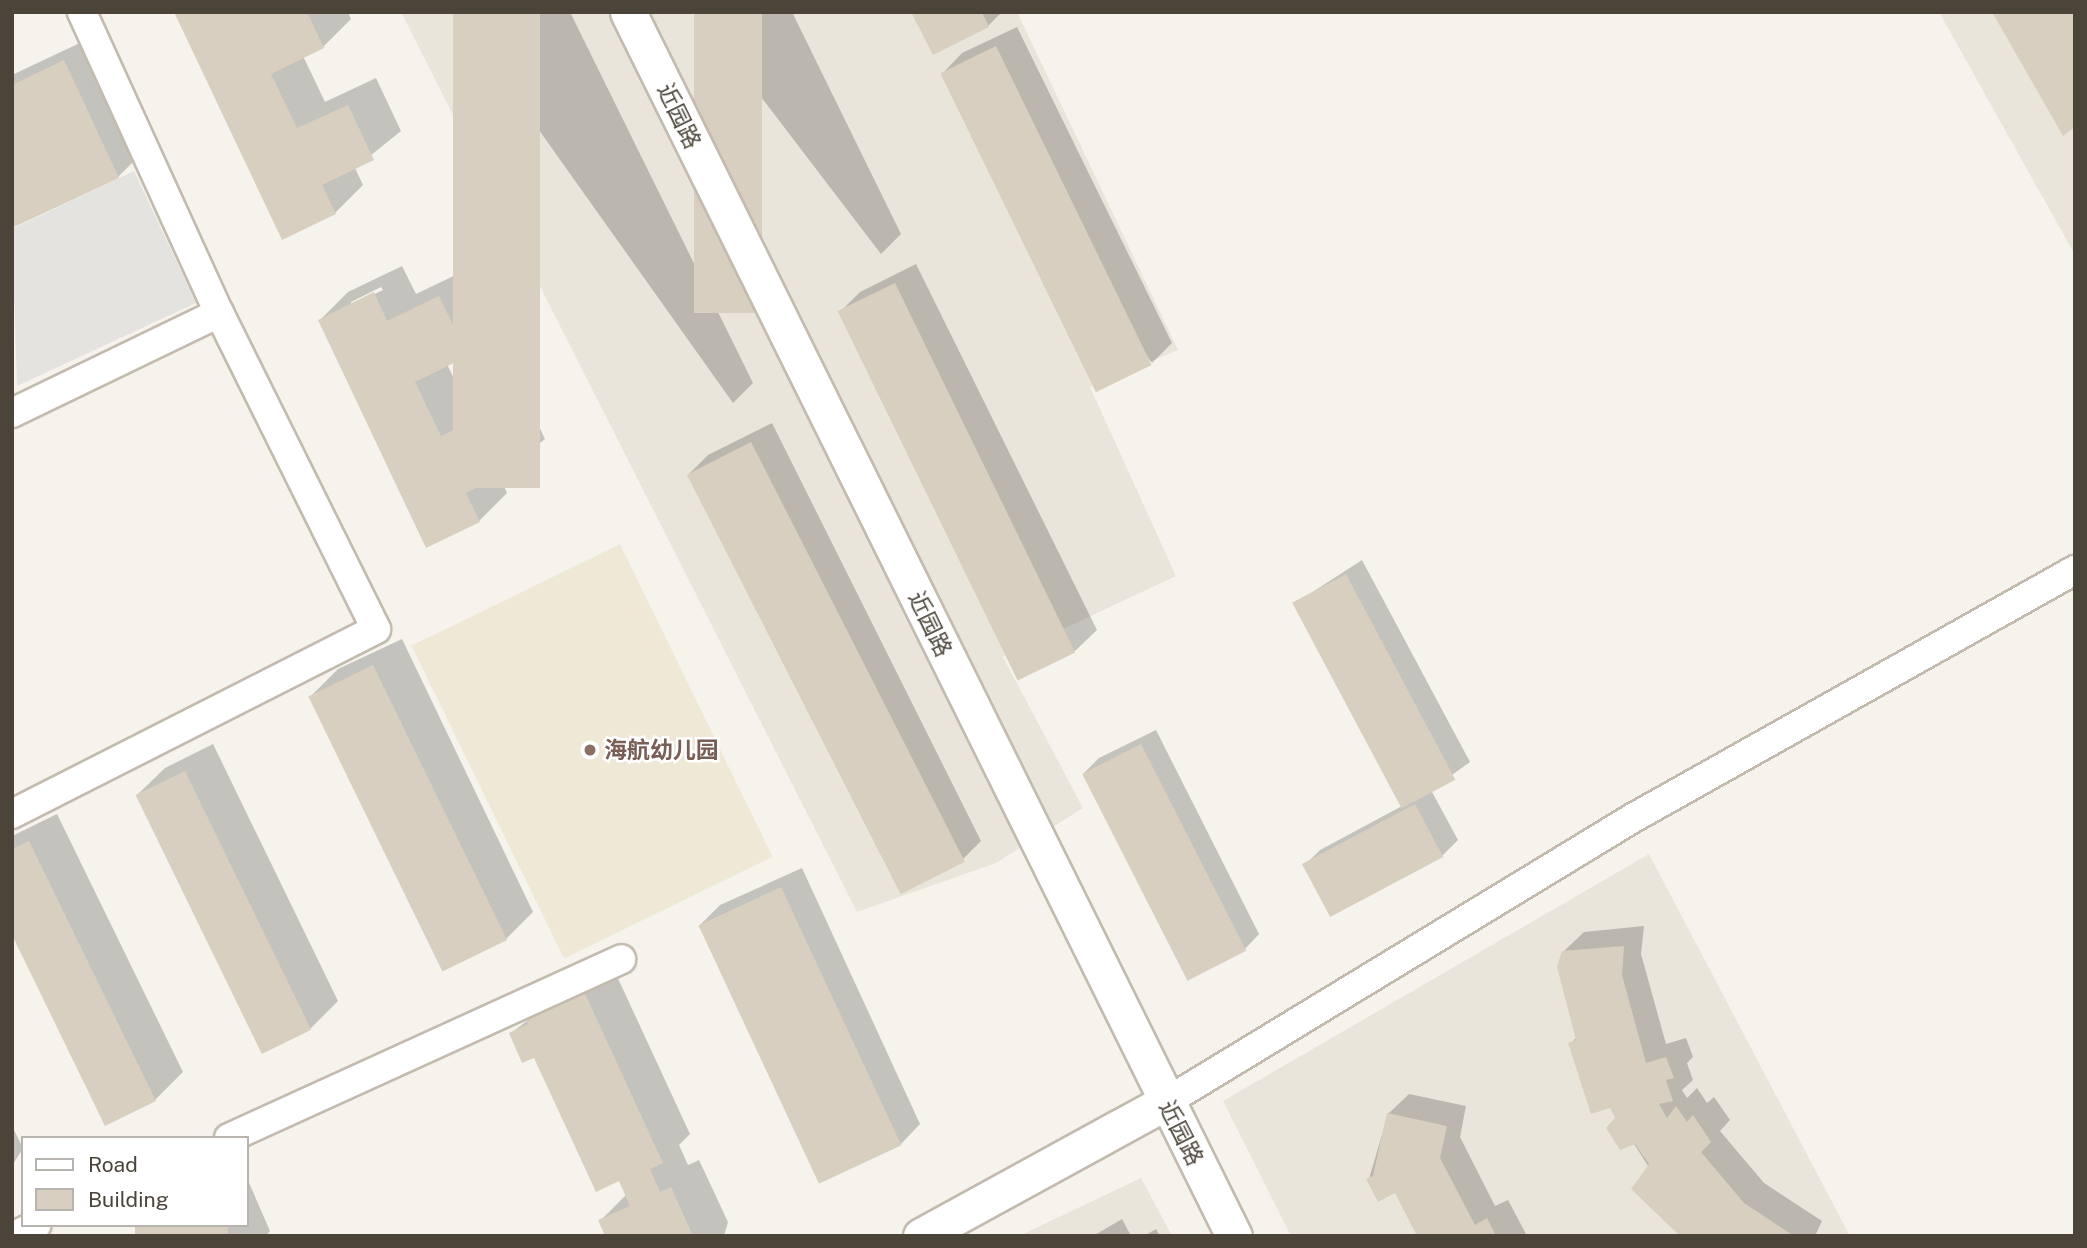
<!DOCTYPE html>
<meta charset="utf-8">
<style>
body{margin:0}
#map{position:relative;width:2087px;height:1248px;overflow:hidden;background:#f6f3ec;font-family:"Public Sans","Noto Sans SC",sans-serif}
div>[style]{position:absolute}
.residential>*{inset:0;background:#eae5da}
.education>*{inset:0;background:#efe8d6;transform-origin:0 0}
.parking>*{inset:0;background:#e5e3e0}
.shadow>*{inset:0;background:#0003}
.building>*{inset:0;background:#d8cfc1;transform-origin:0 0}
.roads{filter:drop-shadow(2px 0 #c2bbae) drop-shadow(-2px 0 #c2bbae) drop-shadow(0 2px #c2bbae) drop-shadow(0 -2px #c2bbae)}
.minor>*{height:28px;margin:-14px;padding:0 14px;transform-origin:14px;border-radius:14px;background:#fff}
.tertiary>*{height:35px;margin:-17.5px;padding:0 17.5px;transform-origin:17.5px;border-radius:17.5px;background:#fff}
.dots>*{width:19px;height:19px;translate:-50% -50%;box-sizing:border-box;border:4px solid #fff;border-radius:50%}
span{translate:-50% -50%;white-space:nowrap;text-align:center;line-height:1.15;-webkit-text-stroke:5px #fff;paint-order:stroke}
.street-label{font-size:23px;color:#4b4439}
.education-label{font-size:23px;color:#785e54;font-weight:700}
.left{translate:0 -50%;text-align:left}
.frame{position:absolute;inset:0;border:14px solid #4b4439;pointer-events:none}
.legend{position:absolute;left:21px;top:1136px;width:228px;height:91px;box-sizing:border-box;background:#fff;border:2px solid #b7b4b0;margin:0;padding:9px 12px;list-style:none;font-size:21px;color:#4b4439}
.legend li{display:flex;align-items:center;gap:14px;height:35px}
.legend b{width:35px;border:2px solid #b7b4b0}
</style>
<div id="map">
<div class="residential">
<i style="clip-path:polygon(401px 12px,1017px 12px,1178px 350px,1090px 387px,1176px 576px,1003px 657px,1083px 808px,996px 863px,857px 912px)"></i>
<i style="clip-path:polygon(1939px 12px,2075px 12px,2075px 255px)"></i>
<i style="clip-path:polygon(1649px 854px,1850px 1236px,1291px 1236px,1223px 1101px)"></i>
<i style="clip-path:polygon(1141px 1178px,1172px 1236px,1019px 1236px)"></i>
</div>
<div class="education">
<i style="left:620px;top:544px;width:348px;height:232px;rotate:64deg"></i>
</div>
<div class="parking">
<i style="clip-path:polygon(134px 171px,196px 303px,17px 386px,12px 229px)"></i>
</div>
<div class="shadow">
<i style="clip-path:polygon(176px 12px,348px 12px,351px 19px,323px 47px,303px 56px,325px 102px,376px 78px,401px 131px,355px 168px,363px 185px,335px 213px)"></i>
<i style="clip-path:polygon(455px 12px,570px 12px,753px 383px,733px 403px)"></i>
<i style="clip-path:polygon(696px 12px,792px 12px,901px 234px,881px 254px)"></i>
<i style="clip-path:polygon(913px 12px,1002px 12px,988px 26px)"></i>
<i style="clip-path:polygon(1017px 27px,1172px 343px,1152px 363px,942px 74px,962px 53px)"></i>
<i style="clip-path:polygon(84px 41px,139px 156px,118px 177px,12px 227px,12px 75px)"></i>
<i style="clip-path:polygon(916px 264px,1097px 630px,1076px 650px,1021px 678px,840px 312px,860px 292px)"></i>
<i style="clip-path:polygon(evenodd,402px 266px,416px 294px,468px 269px,495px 327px,447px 364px,469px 410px,519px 386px,545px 439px,499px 475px,507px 493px,479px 521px,320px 320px,348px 292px,402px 266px,381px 287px,383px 290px,351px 306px,351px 302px,381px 287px)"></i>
<i style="clip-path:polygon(772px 423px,981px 841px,961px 861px,688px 475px,708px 455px)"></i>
<i style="clip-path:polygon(1362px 560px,1470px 762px,1431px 790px,1458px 840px,1442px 856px,1305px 865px,1320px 850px,1402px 806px,1294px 604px)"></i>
<i style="clip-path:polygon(402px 639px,533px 912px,505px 940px,310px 697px,338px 669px)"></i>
<i style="clip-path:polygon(1156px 730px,1259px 934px,1244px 950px,1084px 773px,1099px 758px)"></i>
<i style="clip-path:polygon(213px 744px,338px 1001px,310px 1029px,137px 795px,165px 768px)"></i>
<i style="clip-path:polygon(57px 814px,183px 1072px,155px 1100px,12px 931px,12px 836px)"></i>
<i style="clip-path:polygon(802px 868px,920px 1124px,900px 1145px,700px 925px,720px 905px)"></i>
<i style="clip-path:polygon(1644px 926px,1641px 954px,1666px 1044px,1686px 1038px,1693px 1057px,1687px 1063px,1693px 1080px,1682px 1090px,1687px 1098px,1697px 1088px,1707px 1103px,1714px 1097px,1730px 1120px,1720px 1131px,1764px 1183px,1822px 1221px,1815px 1236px,1693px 1236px,1570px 1044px,1577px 1037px,1563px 952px,1584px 932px)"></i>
<i style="clip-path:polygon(609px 959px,690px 1134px,679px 1145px,688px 1165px,699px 1160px,728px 1222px,724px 1236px,607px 1236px,600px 1221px,627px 1194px,620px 1179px,534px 1055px,511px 1033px)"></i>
<i style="clip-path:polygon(1409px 1094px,1466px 1106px,1460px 1137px,1495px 1206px,1508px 1200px,1527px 1236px,1419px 1236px,1396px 1191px,1369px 1179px,1388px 1114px)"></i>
<i style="clip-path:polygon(12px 1126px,23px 1148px,12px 1166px)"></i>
<i style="clip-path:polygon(247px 1178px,270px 1231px,266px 1236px,142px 1236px,137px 1225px,247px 1225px)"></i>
<i style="clip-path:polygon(1122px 1219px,1131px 1236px,1093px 1236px)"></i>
<i style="clip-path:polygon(1156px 1229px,1160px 1236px,1144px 1236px)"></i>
</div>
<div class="building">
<i style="clip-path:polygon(174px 12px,307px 12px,324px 48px,271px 74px,297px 128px,348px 105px,374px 160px,322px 185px,336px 214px,282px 240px)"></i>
<i style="left:453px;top:12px;width:87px;height:476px"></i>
<i style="left:694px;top:12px;width:68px;height:301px"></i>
<i style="clip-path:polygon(911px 12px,982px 12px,989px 27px,933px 55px)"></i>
<i style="clip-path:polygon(1992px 12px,2075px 12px,2075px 127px,2063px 136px)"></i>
<i style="left:996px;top:46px;width:355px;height:62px;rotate:64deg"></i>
<i style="clip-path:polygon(64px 60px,119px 178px,12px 228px,12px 85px)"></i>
<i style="left:895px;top:283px;width:411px;height:64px;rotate:64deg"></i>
<i style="clip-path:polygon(374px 292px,387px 321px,439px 296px,468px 356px,415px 382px,441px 436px,491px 412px,518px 468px,466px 493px,480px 522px,426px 548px,318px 320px)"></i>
<i style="left:751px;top:442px;width:471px;height:72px;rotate:63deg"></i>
<i style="left:1346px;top:574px;width:233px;height:61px;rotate:62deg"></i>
<i style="left:373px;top:665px;width:306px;height:72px;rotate:64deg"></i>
<i style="left:1141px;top:744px;width:232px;height:66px;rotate:63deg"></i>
<i style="left:185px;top:771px;width:288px;height:55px;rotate:64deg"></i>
<i style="left:1415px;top:804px;width:60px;height:128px;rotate:62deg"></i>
<i style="clip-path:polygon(29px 841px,156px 1101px,105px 1126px,12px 935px,12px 849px)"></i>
<i style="left:781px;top:887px;width:285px;height:91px;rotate:65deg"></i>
<i style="clip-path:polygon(1624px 946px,1622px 975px,1646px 1063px,1666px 1057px,1674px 1078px,1666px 1080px,1673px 1101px,1659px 1104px,1667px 1118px,1676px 1106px,1687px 1122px,1693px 1115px,1711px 1142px,1701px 1152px,1744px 1203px,1794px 1236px,1680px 1236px,1631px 1189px,1649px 1164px,1635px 1144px,1620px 1150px,1606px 1128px,1615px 1118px,1610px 1108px,1591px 1114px,1568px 1043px,1576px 1040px,1557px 967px,1562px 951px)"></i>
<i style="clip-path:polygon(581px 985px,663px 1163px,650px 1169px,660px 1192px,671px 1187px,693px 1236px,605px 1236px,598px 1220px,630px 1206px,619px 1181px,596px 1192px,534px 1058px,522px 1063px,509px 1033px,528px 1024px,523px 1012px)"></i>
<i style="clip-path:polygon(1387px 1113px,1447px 1126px,1440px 1158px,1475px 1225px,1487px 1218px,1496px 1236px,1417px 1236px,1395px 1193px,1378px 1202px,1366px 1179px,1373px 1176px)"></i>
<i style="left:135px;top:1225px;width:93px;height:12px"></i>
</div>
<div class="roads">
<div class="minor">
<i style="left:12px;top:413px;width:230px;rotate:-25.8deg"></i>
<i style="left:12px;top:814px;width:408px;rotate:-26.9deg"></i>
<i style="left:376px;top:629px;width:353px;rotate:-116.4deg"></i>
<i style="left:219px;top:313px;width:331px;rotate:-114.5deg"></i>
<i style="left:1166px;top:1102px;width:547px;rotate:-31.31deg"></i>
<i style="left:1633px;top:818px;width:507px;rotate:-29.3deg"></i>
<i style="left:229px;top:1138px;width:431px;rotate:-24.5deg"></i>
<i style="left:14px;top:1236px;width:25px;rotate:-26deg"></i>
</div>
<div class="tertiary">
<i style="left:628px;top:12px;width:1366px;rotate:63.66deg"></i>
<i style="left:921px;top:1236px;width:279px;rotate:-28.7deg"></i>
</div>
</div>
<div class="dots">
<i style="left:590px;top:750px;background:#8d6e63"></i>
</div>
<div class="street-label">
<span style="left:679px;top:116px;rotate:64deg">近园路</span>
<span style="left:930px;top:624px;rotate:64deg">近园路</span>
<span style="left:1181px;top:1133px;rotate:63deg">近园路</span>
</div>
<div class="education-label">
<span class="left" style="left:604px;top:750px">海航幼儿园</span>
</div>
<div class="frame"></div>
<ul class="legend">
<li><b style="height:9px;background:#fff"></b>Road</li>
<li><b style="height:19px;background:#d8cfc1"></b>Building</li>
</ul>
</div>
